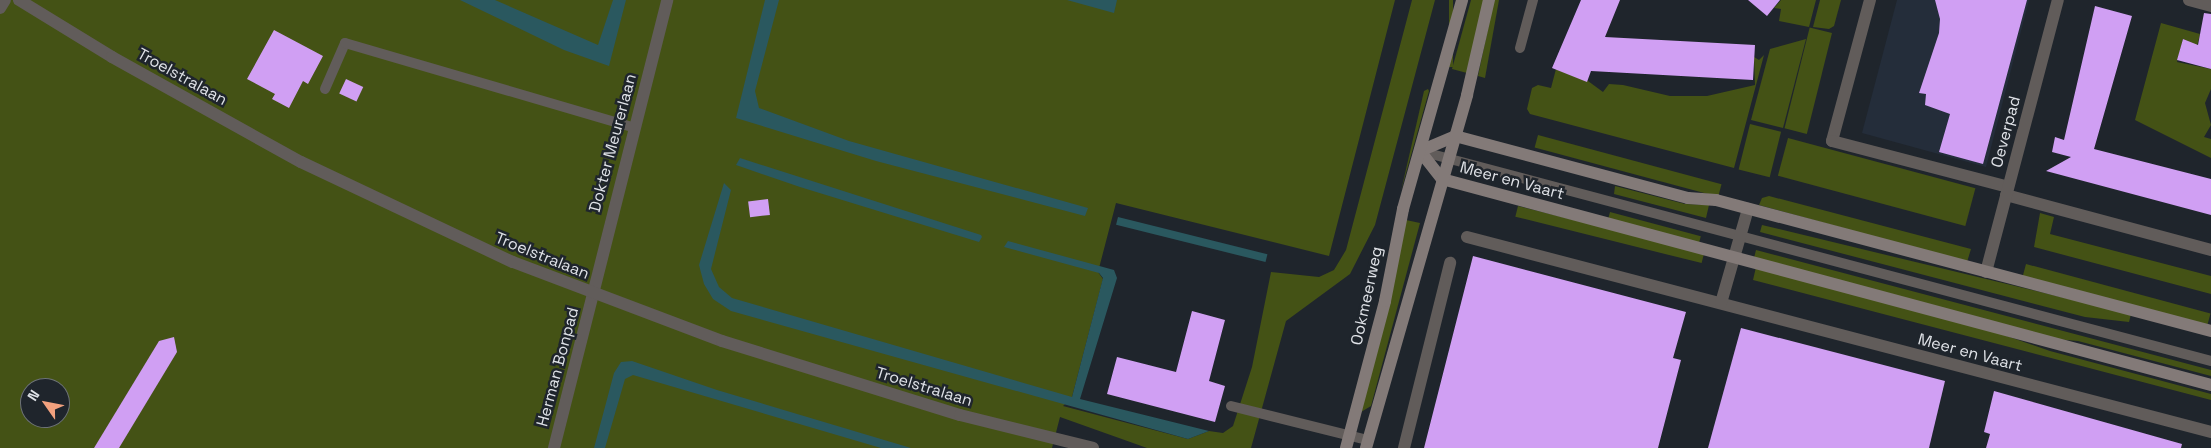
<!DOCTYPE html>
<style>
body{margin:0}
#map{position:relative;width:2211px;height:448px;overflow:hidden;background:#1f252c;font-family:"Space Grotesk",sans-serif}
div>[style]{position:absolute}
.built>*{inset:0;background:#242d3a}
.green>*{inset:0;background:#445215;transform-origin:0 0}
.water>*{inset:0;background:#2a585f;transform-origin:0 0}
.building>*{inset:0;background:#d09ff3;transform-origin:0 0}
.service>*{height:10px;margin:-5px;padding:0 5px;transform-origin:5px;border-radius:5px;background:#615c5a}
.minor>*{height:12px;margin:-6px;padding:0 6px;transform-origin:6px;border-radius:6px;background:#615c5a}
.tertiary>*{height:12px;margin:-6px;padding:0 6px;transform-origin:6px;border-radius:6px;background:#615c5a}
.secondary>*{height:12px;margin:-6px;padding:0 6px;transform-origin:6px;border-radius:6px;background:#837a78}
span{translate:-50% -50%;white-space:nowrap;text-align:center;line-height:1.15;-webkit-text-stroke:5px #1f252c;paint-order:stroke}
.street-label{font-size:16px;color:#e0e3e8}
.north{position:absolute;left:20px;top:378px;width:50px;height:50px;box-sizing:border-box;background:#1f252c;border:1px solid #6c7177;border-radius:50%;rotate:303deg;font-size:14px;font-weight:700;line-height:20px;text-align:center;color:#e0e3e8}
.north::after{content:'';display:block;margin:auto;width:18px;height:22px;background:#f2a17e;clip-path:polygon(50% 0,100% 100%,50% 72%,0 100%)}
</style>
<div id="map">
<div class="built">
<i style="clip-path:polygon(1897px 0,2029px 0,1986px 167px,1862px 133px)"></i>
</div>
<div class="green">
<i style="clip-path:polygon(evenodd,0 0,1395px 0,1329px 256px,1116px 203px,1098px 272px,1103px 279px,1072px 397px,1063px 406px,1188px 439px,1209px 431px,1223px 433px,1233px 426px,1252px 367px,1271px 272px,1319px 277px,1334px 270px,1346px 250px,1412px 0,1435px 0,1375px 225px,1350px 274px,1286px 321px,1251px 448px,1147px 448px,1060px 417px,1052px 448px,0 448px,0 0,30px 388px,60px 388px,60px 418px,30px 418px,30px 388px)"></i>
<i style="left:1449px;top:0;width:4px;height:67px"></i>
<i style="clip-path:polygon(1471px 0,1484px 0,1467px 73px,1452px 69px)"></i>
<i style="clip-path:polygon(1494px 0,1499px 0,1485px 78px,1478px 76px)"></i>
<i style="clip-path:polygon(1781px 0,1816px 0,1809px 27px,1779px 21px,1781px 9px,1774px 8px)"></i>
<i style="clip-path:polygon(1820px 0,1841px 0,1834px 26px,1829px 29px,1813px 27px)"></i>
<i style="clip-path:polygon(2161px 23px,2200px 34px,2197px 46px,2183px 39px,2177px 62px,2211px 69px,2211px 89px,2205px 103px,2211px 125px,2204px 137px,2211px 139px,2211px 158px,2135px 120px)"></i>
<i style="left:1832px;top:33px;width:104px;height:23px;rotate:104deg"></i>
<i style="clip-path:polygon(1806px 39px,1783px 128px,1751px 120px,1770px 49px)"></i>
<i style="clip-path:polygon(1764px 55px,1734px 168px,1530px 114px,1527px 109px,1532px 88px,1538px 85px,1551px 88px,1556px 69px,1588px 81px,1603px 92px,1609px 84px,1623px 85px,1670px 96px,1707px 96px,1755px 85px,1754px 57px,1759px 60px)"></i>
<i style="clip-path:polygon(1428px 89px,1429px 91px,1401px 191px,1424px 91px)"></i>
<i style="left:1750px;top:124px;width:32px;height:47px;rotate:14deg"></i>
<i style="left:1538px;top:135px;width:190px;height:13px;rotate:15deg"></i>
<i style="left:1788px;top:138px;width:194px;height:39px;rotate:15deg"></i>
<i style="clip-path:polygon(1615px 186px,1685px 204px,1709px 205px,1706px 218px,1614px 194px)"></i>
<i style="clip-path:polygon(1769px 196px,1971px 249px,1967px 262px,1759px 205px,1762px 198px)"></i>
<i style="left:1518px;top:206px;width:192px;height:11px;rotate:14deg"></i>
<i style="left:1610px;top:212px;width:94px;height:7px;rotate:15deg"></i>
<i style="clip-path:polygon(2040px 213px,2054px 217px,2050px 234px,2211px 276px,2211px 294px,2034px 247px)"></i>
<i style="clip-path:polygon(1406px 220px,1420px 223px,1371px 406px,1361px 412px)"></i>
<i style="clip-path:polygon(1762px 225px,2131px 314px,2129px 322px,2085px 317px,1760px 232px)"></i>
<i style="clip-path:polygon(1756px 250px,2211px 370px,2211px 376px,2078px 341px,2044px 338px,1754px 258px)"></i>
<i style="left:2026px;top:264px;width:191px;height:14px;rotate:15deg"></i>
<i style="clip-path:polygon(1756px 267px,1981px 327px,2050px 351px,2211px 394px,2211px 400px,1753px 280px)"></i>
</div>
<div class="water">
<i style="clip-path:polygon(460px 0,495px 0,598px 45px,613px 0,626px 0,609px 66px,564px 50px)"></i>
<i style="clip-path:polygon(765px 0,779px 0,755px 91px,759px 108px,849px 141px,1088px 208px,1085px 216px,876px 161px,736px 118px)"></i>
<i style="clip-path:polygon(1067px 0,1117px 0,1114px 13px)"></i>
<i style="clip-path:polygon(740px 158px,981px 235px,982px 237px,979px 242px,800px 187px,736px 165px)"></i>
<i style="clip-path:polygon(724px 183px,731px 190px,711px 269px,719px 287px,732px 298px,1072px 397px,1103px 278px,1099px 273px,1004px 247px,1008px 241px,1114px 270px,1117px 278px,1080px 399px,1209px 431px,1188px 439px,731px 311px,713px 299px,704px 284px,699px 265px)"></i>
<i style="left:1118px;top:217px;width:154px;height:8px;rotate:14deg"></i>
<i style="clip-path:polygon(632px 361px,717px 390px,911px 448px,881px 448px,633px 375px,625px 379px,605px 448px,594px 448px,614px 373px,621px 362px)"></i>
</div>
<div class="building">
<i style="clip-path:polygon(1581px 0,1620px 0,1605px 37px,1755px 45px,1753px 80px,1591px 71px,1587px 82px,1552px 68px)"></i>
<i style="clip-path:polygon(1748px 0,1780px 0,1767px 16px)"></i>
<i style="clip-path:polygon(1935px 0,2027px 0,1983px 164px,1939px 152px,1950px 114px,1925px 105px,1926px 94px,1919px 93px,1939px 33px,1940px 19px)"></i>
<i style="clip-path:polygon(2095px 6px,2132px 16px,2094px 149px,2211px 179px,2211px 215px,2046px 171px,2071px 157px,2052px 152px,2055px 137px,2064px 140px)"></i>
<i style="clip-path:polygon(2204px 13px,2211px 14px,2211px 69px,2177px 60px,2183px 39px,2198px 45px)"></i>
<i style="clip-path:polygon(274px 30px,323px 56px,308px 84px,303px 81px,289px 108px,272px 99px,275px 94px,247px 79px)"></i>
<i style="left:346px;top:79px;width:19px;height:16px;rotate:25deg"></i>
<i style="left:768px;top:199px;width:16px;height:20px;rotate:83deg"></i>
<i style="clip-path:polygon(1473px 256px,1686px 312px,1673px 358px,1681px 360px,1658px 448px,1424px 448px)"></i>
<i style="clip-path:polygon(1192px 311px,1225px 320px,1209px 381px,1225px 386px,1215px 422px,1107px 394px,1117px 357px,1176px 372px)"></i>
<i style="clip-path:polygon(1741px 328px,1945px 381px,1929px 448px,1708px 448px)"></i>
<i style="clip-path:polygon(174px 337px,177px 352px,119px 448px,94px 448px,159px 341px)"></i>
<i style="clip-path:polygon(1994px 391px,2182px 444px,2181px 448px,1986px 448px,1990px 434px,1984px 432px)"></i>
</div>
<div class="service">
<i style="left:1520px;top:48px;width:50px;rotate:-74.8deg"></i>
<i style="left:325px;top:89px;width:50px;rotate:-66.5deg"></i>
<i style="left:345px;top:43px;width:300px;rotate:16.3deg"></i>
<i style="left:1420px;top:151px;width:818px;rotate:14.87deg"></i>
<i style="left:1231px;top:406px;width:140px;rotate:14deg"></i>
</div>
<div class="minor">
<i style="left:1870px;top:0;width:146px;rotate:105.1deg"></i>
<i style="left:1832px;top:141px;width:182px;rotate:14.6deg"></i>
<i style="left:2189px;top:0;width:23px;rotate:15deg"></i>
<i style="left:0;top:8px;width:9px;rotate:-58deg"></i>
<i style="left:2006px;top:195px;width:212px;rotate:15deg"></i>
<i style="left:1467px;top:237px;width:769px;rotate:14.69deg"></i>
<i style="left:1986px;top:272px;width:281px;rotate:-75.2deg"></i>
<i style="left:1721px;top:303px;width:98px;rotate:-74deg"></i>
<i style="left:554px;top:448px;width:462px;rotate:-75.8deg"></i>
<i style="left:1404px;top:448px;width:191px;rotate:-76deg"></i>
</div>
<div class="tertiary">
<i style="left:19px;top:0;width:109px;rotate:31.5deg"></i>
<i style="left:112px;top:57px;width:216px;rotate:29.1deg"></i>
<i style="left:301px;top:162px;width:234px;rotate:25.3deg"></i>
<i style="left:513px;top:262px;width:223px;rotate:20.7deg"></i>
<i style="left:722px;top:341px;width:249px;rotate:17.3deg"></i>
<i style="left:960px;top:415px;width:137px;rotate:13.9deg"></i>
</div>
<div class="secondary">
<i style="left:1420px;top:151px;width:36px;rotate:52deg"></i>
<i style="left:1442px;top:179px;width:796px;rotate:15deg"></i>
<i style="left:1420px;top:151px;width:38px;rotate:-23deg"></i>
<i style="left:1455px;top:136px;width:241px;rotate:14.9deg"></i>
<i style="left:1688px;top:198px;width:28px;rotate:4deg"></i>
<i style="left:1716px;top:200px;width:512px;rotate:14.82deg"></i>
<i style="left:1346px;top:448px;width:152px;rotate:-75.1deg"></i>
<i style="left:1385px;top:301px;width:94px;rotate:-78.9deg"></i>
<i style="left:1403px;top:209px;width:217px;rotate:-74.2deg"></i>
<i style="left:1366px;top:448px;width:367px;rotate:-74deg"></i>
<i style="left:1467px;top:95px;width:98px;rotate:-77deg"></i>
</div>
<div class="street-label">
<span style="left:182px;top:77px;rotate:29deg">Troelstralaan</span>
<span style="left:2006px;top:132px;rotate:-75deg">Oeverpad</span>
<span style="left:613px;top:143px;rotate:-75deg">Dokter Meurerlaan</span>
<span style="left:1512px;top:181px;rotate:15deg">Meer en Vaart</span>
<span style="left:542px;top:256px;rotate:22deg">Troelstralaan</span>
<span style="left:1367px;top:296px;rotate:-78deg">Ookmeerweg</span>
<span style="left:1970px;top:353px;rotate:15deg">Meer en Vaart</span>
<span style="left:558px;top:367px;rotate:-75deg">Herman Bonpad</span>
<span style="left:924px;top:387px;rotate:17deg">Troelstralaan</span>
</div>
<div class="north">N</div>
</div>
